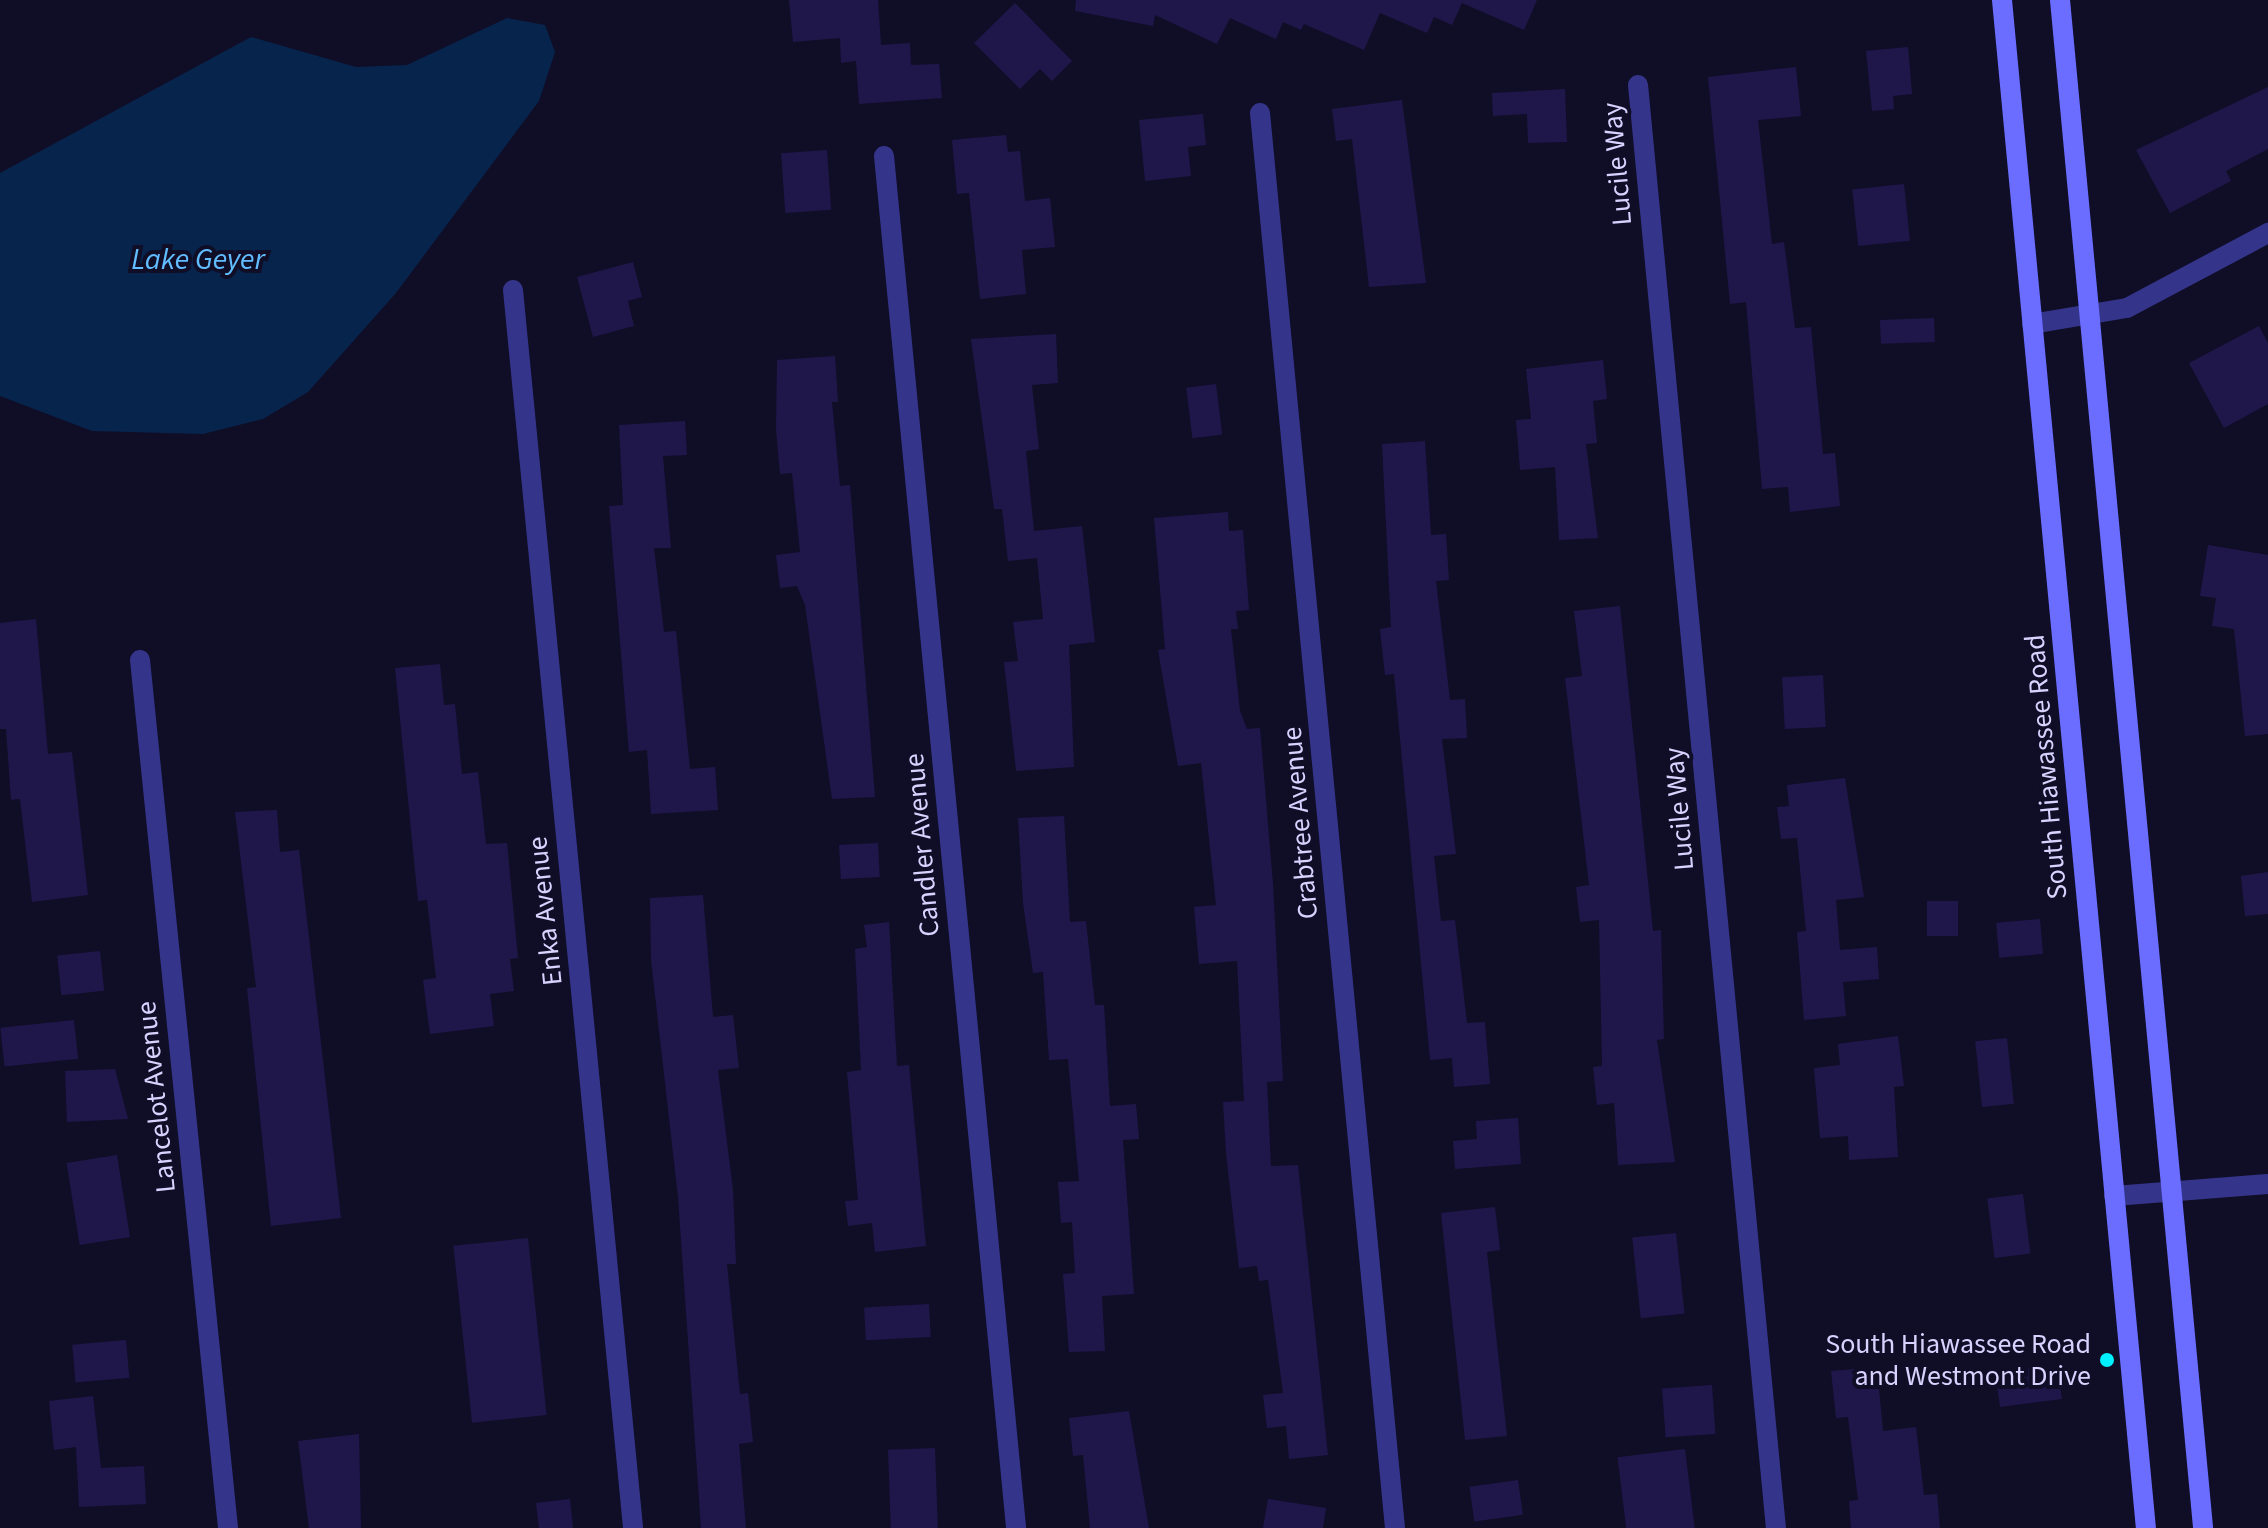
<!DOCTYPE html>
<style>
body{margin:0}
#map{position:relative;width:2268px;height:1528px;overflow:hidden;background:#100d27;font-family:"Source Sans 3",sans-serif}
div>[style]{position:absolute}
.water>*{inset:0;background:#07244c}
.building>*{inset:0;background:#1f174a;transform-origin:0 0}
.street>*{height:20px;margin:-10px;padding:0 10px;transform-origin:10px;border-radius:10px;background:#34358a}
.secondary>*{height:20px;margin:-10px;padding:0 10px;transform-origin:10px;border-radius:10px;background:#6a6dff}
.dots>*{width:22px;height:22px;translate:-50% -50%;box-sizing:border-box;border:4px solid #100d27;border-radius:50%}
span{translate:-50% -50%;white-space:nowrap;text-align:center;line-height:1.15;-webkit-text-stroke:8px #100d27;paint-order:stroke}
.street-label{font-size:28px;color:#d6d3ff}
.poi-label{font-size:28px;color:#d6d3ff}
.right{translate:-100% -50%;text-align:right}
.water-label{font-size:30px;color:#61bdff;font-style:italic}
</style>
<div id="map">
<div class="water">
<i style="clip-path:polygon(507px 18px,545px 25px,555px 52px,539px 101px,396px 293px,308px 392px,263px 419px,203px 434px,92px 431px,0 396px,0 173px,251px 37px,356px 67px,407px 65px)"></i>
</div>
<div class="building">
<i style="clip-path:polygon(789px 0,878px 0,881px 45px,910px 43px,911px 65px,939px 64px,942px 98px,859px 104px,856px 61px,841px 63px,840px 38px,793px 42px)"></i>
<i style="clip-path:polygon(1076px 0,1537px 0,1524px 30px,1462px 3px,1452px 25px,1434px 17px,1427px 33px,1380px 13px,1364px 50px,1304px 24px,1301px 30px,1283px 22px,1276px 39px,1230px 18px,1217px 44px,1155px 15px,1153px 26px,1075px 11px)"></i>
<i style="clip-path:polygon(1015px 3px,1072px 61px,1052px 81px,1040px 69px,1020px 89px,974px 43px)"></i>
<i style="clip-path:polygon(1908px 47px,1912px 94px,1893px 96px,1894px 109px,1872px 111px,1866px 51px)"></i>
<i style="clip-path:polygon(1796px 67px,1801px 116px,1758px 120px,1772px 244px,1784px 242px,1795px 328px,1811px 327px,1823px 454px,1835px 453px,1840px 506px,1790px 512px,1788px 487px,1762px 489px,1746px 302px,1730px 304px,1708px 77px)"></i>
<i style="clip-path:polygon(2268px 87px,2268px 149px,2226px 171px,2231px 181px,2170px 213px,2136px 150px)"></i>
<i style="clip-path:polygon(1565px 89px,1567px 142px,1528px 143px,1527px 114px,1493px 116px,1492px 93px)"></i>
<i style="clip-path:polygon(1402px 100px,1426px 283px,1369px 287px,1352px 139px,1336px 141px,1332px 109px)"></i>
<i style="clip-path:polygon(1203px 114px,1206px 145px,1188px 147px,1191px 176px,1145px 181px,1139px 120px)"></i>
<i style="clip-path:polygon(1006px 135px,1008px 152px,1020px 151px,1025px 201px,1050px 198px,1055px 247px,1022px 250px,1026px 294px,980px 299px,969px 193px,957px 194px,952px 140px)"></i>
<i style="left:827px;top:150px;width:60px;height:46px;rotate:86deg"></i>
<i style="left:1904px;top:184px;width:57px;height:52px;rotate:84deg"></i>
<i style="clip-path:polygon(633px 262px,642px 297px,628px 301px,634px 326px,593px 337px,577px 277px)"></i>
<i style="left:1934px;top:318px;width:24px;height:54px;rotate:88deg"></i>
<i style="clip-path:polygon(2259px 326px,2268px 343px,2268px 404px,2224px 428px,2189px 363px)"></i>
<i style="clip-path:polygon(1056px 334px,1058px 383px,1032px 385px,1039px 449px,1026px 451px,1034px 531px,1082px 526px,1095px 642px,1069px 645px,1074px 767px,1016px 771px,1004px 662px,1018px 661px,1013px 622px,1043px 619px,1037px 558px,1008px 561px,1002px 509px,994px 509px,971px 339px)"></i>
<i style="clip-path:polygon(835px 356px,838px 402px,832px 402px,840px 486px,850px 485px,875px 797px,832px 799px,805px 605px,797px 586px,780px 588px,776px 555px,800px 552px,792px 473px,780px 474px,776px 429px,777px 360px)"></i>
<i style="clip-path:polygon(1603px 360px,1607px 399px,1593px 401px,1597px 443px,1586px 444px,1598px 538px,1559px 540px,1555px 467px,1520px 470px,1516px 420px,1531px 419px,1526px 369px)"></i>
<i style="left:1216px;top:384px;width:51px;height:30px;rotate:83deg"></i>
<i style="clip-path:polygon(685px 421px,687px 455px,663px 456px,671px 548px,654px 548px,664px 632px,676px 631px,690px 769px,715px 767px,718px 810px,651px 814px,647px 750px,629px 752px,609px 506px,623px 505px,619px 425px)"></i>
<i style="clip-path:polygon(1425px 441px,1431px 535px,1446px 534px,1449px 580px,1436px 581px,1450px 700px,1465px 699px,1467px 738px,1442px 739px,1456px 854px,1434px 856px,1441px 921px,1455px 920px,1467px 1023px,1485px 1022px,1490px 1084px,1454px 1087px,1452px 1058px,1430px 1060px,1394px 674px,1385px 675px,1380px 629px,1391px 627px,1382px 444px)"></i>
<i style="clip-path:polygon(1228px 512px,1229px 531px,1243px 530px,1249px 610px,1236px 611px,1238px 629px,1231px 629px,1240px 711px,1247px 729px,1260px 728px,1273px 884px,1283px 1081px,1267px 1082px,1271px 1166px,1298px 1165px,1328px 1455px,1289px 1459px,1286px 1426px,1267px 1428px,1263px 1395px,1283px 1393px,1268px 1280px,1259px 1281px,1257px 1266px,1239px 1268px,1226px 1153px,1223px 1102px,1244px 1101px,1237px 961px,1199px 964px,1194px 907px,1216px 905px,1201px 763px,1178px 766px,1158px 650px,1165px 649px,1154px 518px)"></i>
<i style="clip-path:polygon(2208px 545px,2268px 555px,2268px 734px,2245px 736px,2234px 629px,2212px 626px,2216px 598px,2200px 596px)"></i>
<i style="clip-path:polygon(1620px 606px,1653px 931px,1661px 930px,1664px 1039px,1657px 1040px,1675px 1162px,1618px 1165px,1614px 1103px,1597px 1105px,1593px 1067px,1602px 1066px,1599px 920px,1580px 922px,1576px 887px,1589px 885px,1565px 678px,1582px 676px,1574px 611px)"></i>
<i style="clip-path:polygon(36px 619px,48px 754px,72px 752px,88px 895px,32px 902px,20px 799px,11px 800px,6px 729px,0 729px,0 623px)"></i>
<i style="clip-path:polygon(440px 664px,444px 705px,455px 704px,462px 774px,478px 772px,486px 844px,507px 843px,518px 958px,510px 959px,514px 991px,490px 994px,494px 1026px,430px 1034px,423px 980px,436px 978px,427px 900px,418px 901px,395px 668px)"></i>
<i style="left:1823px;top:675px;width:52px;height:41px;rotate:87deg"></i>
<i style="clip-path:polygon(1845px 778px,1864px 897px,1836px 900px,1840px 950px,1877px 947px,1879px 979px,1843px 982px,1846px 1016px,1804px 1020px,1797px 932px,1806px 931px,1797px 838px,1781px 839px,1777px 807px,1789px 806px,1787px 785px)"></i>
<i style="clip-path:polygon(277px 810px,280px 852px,299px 850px,341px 1218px,271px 1226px,247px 988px,256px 987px,235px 812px)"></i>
<i style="clip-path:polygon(1064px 816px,1070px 922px,1086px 921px,1095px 1005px,1104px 1005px,1110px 1106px,1136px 1104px,1139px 1139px,1123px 1140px,1134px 1294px,1102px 1296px,1105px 1351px,1069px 1352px,1063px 1274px,1075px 1273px,1072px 1222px,1061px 1223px,1058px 1182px,1079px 1181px,1068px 1059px,1049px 1060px,1043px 972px,1033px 973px,1023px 903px,1018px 818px)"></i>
<i style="left:878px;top:843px;width:34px;height:39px;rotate:87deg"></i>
<i style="clip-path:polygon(2268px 872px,2268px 914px,2245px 916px,2241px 876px)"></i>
<i style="clip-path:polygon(703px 895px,713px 1017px,733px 1015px,739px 1068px,718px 1070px,733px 1190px,736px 1264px,727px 1264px,740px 1394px,748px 1393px,753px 1442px,739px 1444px,746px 1528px,701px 1528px,678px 1197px,651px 960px,650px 898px)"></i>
<i style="left:1927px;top:901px;width:31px;height:35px"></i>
<i style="left:2040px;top:919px;width:35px;height:44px;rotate:85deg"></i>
<i style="clip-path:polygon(889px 922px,897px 1066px,909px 1065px,926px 1246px,875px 1252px,872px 1223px,848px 1226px,845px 1201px,858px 1200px,847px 1072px,861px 1070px,855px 949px,867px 947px,864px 925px)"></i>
<i style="left:100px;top:951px;width:40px;height:43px;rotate:84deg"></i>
<i style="left:74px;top:1020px;width:39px;height:74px;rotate:84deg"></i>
<i style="clip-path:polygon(1898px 1036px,1904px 1086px,1894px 1087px,1898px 1157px,1849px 1160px,1848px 1136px,1820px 1138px,1814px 1068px,1840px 1065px,1838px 1044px)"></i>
<i style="left:2007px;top:1038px;width:66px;height:32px;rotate:84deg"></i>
<i style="clip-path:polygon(115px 1069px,128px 1119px,67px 1122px,65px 1071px)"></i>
<i style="clip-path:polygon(1518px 1118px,1521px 1164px,1455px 1169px,1453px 1141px,1477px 1139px,1476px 1121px)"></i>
<i style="left:117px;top:1155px;width:83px;height:51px;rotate:81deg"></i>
<i style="left:2023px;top:1194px;width:60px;height:36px;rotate:83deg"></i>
<i style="clip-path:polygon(1495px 1207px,1500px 1250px,1487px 1252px,1507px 1436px,1465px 1440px,1441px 1213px)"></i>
<i style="left:1676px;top:1233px;width:81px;height:44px;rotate:84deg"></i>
<i style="left:528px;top:1238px;width:178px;height:75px;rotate:84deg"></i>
<i style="left:929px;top:1304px;width:33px;height:65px;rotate:87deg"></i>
<i style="left:126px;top:1340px;width:38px;height:54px;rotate:85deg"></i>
<i style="clip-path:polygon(2038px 1366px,2039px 1374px,2058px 1372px,2062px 1399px,2000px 1407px,1995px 1372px)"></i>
<i style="clip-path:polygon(1877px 1367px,1883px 1431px,1916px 1427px,1924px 1495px,1937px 1494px,1940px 1528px,1851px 1528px,1849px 1501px,1858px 1500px,1848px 1417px,1836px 1418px,1831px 1371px)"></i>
<i style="left:1712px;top:1385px;width:49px;height:50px;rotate:86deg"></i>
<i style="clip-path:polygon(93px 1396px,101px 1468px,144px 1466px,146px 1504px,79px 1507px,76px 1447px,54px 1450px,49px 1401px)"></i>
<i style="clip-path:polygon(1129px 1411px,1149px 1528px,1090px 1528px,1083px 1455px,1073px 1456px,1069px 1418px)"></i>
<i style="clip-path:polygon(359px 1434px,361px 1528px,309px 1528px,298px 1441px)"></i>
<i style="left:935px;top:1448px;width:80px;height:47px;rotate:88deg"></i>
<i style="left:1685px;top:1449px;width:80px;height:68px;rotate:83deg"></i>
<i style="left:1518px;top:1480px;width:35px;height:49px;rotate:82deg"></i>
<i style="clip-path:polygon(570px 1499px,573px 1528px,539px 1528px,536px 1503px)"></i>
<i style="clip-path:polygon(1268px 1499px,1326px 1508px,1323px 1528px,1263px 1528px)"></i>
</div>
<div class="street">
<i style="left:1638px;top:85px;width:1450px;rotate:84.54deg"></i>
<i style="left:1260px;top:113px;width:1421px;rotate:84.55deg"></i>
<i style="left:884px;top:156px;width:1378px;rotate:84.5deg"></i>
<i style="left:513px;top:290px;width:1244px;rotate:84.46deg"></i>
<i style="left:2032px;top:324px;width:96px;rotate:-9.6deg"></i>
<i style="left:2127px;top:308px;width:160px;rotate:-28deg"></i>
<i style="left:140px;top:660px;width:872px;rotate:84.21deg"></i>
<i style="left:2114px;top:1196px;width:154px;rotate:-4.5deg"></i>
</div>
<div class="secondary">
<i style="left:2002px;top:0;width:1535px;rotate:84.62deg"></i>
<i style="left:2060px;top:0;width:1535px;rotate:84.65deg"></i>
</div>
<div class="dots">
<i style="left:2107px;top:1360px;background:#00f0fe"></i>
</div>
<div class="street-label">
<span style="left:1617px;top:164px;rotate:-95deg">Lucile Way</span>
<span style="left:2046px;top:767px;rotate:-95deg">South Hiawassee Road</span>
<span style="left:1679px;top:809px;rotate:-95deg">Lucile Way</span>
<span style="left:1300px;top:823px;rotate:-95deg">Crabtree Avenue</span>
<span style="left:922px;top:845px;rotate:-95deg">Candler Avenue</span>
<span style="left:545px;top:911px;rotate:-96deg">Enka Avenue</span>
<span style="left:156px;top:1097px;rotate:-96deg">Lancelot Avenue</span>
</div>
<div class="poi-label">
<span class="right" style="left:2091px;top:1360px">South Hiawassee Road<br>and Westmont Drive</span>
</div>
<div class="water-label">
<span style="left:198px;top:260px">Lake Geyer</span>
</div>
</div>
